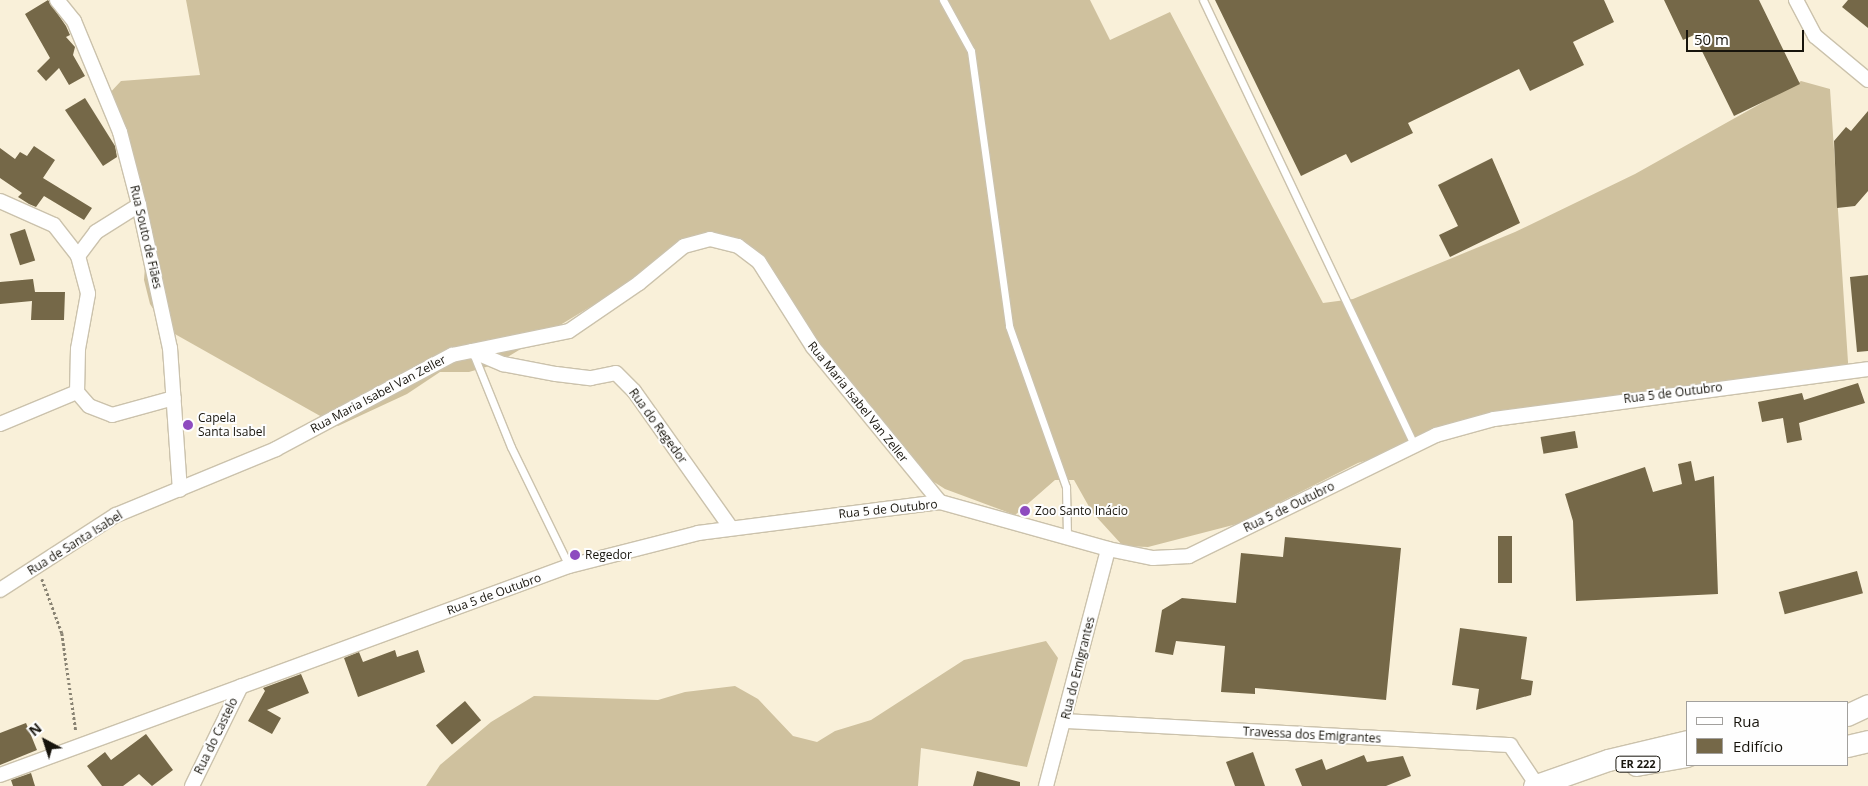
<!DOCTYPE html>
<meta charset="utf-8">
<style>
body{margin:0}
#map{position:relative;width:1868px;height:786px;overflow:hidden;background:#f9f0d9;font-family:"Open Sans",sans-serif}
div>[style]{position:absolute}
.forest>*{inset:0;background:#cfc19e}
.building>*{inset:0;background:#756848;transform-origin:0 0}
.path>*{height:2.5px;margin-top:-1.25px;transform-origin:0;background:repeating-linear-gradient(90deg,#898373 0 2.5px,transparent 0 5px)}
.roads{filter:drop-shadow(1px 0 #cbc2ac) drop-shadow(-1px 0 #cbc2ac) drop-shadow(0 1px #cbc2ac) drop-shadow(0 -1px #cbc2ac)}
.service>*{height:7px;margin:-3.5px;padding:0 3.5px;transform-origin:3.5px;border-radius:3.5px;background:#fff}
.minor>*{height:14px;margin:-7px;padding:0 7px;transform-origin:7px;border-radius:7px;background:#fff}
.primary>*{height:21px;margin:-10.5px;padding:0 10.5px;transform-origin:10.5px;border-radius:10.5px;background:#fff}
.dots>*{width:14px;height:14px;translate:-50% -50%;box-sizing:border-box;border:2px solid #fefefe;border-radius:50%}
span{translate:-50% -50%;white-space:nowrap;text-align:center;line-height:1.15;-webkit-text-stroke:4px #fefefe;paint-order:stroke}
.shield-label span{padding:1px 4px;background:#fefefe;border:1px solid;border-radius:4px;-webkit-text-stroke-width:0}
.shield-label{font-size:11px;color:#17140c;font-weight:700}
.street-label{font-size:12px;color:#17140c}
.poi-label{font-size:12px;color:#17140c}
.left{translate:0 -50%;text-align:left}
.legend{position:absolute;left:1686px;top:701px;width:162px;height:65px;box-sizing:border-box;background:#fefefe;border:1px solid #a2a09d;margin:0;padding:6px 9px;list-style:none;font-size:15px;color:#17140c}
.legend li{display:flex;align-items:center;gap:10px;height:25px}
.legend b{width:25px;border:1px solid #a2a09d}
.north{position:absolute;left:20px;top:716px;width:50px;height:50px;-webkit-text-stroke:4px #fefefe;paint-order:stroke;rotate:320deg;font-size:14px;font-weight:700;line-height:20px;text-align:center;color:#17140c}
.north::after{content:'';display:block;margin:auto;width:18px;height:22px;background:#17140c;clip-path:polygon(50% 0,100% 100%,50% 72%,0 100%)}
.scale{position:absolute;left:1686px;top:30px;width:118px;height:22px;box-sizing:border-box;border:2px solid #17140c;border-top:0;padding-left:6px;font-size:15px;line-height:18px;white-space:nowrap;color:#17140c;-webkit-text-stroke:4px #fefefe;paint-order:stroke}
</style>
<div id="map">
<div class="forest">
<i style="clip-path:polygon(186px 0,1090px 0,1110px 40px,1170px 12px,1323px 303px,1353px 299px,1515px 232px,1635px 174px,1801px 81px,1830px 89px,1849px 377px,1460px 432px,1358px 463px,1237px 524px,1148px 547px,1123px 546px,1092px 512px,1074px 480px,1055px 480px,1015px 515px,945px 489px,898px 459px,755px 269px,731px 248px,692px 245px,496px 364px,469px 372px,440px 372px,407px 394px,338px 426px,166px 329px,150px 304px,144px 280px,146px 253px,107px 96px,121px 81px,200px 75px)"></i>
<i style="clip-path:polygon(1046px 641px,1058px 658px,1027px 767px,921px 748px,918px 786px,426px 786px,440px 765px,491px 722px,534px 696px,658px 700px,685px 692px,735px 686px,758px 699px,793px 736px,817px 742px,835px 731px,871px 720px,964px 660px)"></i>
</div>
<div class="building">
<i style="clip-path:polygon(48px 0,66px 26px,70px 35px,66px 37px,75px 47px,73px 55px,85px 76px,69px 85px,59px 68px,46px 81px,37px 71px,50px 58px,25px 14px)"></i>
<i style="clip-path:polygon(1215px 0,1604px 0,1614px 22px,1573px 42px,1584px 65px,1530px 91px,1519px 69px,1408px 123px,1413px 133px,1351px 163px,1346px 154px,1301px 176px)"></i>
<i style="clip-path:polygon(1664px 0,1759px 0,1800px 84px,1734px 116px,1694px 35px,1683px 40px)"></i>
<i style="clip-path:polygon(1848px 0,1868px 0,1868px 28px,1842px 7px)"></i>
<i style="clip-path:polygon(85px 98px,115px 146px,117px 157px,103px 166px,65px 110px)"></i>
<i style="clip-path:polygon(1868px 111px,1868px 191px,1855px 206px,1837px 208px,1834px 141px,1846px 127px,1851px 131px)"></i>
<i style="clip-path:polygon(34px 146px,55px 160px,43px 178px,92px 208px,84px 220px,44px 196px,36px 207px,29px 204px,18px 197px,22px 193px,0 178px,0 148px,15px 159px,20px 152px,27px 156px)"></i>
<i style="clip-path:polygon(1492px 158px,1520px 223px,1450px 257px,1439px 235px,1458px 226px,1438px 185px)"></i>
<i style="left:25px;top:229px;width:33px;height:16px;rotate:72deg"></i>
<i style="clip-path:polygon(1868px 275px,1868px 351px,1857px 352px,1850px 277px)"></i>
<i style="clip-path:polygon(33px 279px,35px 292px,65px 292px,64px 320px,31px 320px,32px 301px,0 304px,0 282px)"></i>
<i style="clip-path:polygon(1858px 383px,1865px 403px,1799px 423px,1802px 440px,1787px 443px,1783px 418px,1762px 422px,1758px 402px,1802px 393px,1804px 400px)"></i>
<i style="left:1575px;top:431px;width:17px;height:35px;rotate:80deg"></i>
<i style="clip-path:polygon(1691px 461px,1695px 481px,1714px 476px,1718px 594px,1576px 601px,1573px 521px,1565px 494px,1645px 467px,1653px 492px,1682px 484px,1678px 464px)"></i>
<i style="left:1498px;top:536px;width:14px;height:47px"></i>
<i style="clip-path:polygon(1285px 537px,1401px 548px,1386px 700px,1255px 688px,1255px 694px,1221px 692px,1225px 646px,1176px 641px,1173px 655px,1155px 652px,1162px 610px,1182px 598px,1236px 603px,1241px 553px,1283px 557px)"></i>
<i style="left:1857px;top:571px;width:23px;height:81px;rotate:75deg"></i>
<i style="clip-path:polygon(1460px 628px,1527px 637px,1521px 679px,1533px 681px,1531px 695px,1476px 710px,1479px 689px,1452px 685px)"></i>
<i style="clip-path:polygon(395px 650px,397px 657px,418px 650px,425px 672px,358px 697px,344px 658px,359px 652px,363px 662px)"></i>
<i style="clip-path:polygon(301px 674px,309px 693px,267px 710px,281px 718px,272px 734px,248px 721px,265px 691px,263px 688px)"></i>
<i style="left:465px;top:701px;width:25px;height:38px;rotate:50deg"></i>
<i style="clip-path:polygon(26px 723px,37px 750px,0 765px,0 733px)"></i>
<i style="clip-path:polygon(146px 734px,173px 770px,152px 786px,139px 774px,123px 786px,102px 786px,87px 766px,105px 752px,111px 760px)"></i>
<i style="clip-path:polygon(1253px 752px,1265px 786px,1235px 786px,1226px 762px)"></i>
<i style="clip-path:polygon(1364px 755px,1367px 762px,1403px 756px,1411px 776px,1386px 786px,1302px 786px,1295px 769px,1322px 759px,1326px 770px)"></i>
<i style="clip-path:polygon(977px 771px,1020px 782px,1020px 786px,973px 786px)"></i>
<i style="clip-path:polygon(31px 773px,35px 786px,13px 786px,11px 780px)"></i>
</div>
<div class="path">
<i style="left:42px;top:579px;width:58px;rotate:69.7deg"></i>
<i style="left:62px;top:633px;width:99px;rotate:81.9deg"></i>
</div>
<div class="roads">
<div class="service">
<i style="left:943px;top:0;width:58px;rotate:61.2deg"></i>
<i style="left:971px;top:51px;width:278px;rotate:82.1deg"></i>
<i style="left:1009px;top:326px;width:171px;rotate:70.5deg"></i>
<i style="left:1066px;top:487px;width:48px;rotate:88.8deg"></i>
<i style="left:1203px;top:0;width:494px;rotate:64.6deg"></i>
<i style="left:473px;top:353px;width:101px;rotate:68deg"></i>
<i style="left:511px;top:447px;width:132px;rotate:64deg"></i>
</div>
<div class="minor">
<i style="left:57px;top:0;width:27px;rotate:51deg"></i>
<i style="left:74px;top:21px;width:120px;rotate:67.5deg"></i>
<i style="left:120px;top:132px;width:75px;rotate:75.4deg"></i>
<i style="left:139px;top:205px;width:146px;rotate:77.8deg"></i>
<i style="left:170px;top:348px;width:142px;rotate:86deg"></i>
<i style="left:1796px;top:0;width:41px;rotate:62.2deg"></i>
<i style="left:1815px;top:36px;width:69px;rotate:39.7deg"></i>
<i style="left:0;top:201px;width:59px;rotate:24deg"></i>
<i style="left:54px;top:225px;width:39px;rotate:52deg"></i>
<i style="left:78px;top:256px;width:39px;rotate:75deg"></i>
<i style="left:88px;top:294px;width:56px;rotate:100.3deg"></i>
<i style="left:78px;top:349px;width:43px;rotate:91.3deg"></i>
<i style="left:77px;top:392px;width:18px;rotate:49deg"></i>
<i style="left:89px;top:406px;width:25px;rotate:21deg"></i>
<i style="left:112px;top:415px;width:64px;rotate:-15.3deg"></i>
<i style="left:78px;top:256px;width:30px;rotate:-53deg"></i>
<i style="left:96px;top:232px;width:51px;rotate:-32.1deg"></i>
<i style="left:472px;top:351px;width:34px;rotate:23deg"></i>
<i style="left:503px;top:364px;width:54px;rotate:10.7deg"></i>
<i style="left:556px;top:374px;width:35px;rotate:7deg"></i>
<i style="left:591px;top:378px;width:25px;rotate:-11deg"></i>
<i style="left:616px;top:373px;width:25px;rotate:45deg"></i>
<i style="left:634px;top:391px;width:168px;rotate:54.7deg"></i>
<i style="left:0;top:424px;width:83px;rotate:-22.6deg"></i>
<i style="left:0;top:590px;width:138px;rotate:-32.9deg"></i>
<i style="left:116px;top:515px;width:173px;rotate:-22.4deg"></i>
<i style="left:276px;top:449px;width:200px;rotate:-28.1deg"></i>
<i style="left:452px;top:355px;width:119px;rotate:-11.6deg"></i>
<i style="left:569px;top:331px;width:85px;rotate:-34.4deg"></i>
<i style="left:639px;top:283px;width:58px;rotate:-39.4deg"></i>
<i style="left:684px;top:246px;width:27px;rotate:-15deg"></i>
<i style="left:710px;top:239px;width:29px;rotate:14deg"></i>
<i style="left:738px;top:246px;width:26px;rotate:37deg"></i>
<i style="left:759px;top:262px;width:101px;rotate:57.6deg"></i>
<i style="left:813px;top:347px;width:200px;rotate:50.7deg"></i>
<i style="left:1065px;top:721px;width:446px;rotate:3.1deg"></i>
<i style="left:1510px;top:745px;width:48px;rotate:56deg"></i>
<i style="left:0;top:775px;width:606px;rotate:-20.17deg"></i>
<i style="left:569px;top:566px;width:133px;rotate:-14.3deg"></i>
<i style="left:698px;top:533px;width:244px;rotate:-7.3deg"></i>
<i style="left:940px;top:502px;width:174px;rotate:15.6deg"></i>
<i style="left:1108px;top:549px;width:46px;rotate:11.3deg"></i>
<i style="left:1153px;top:558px;width:36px;rotate:-3deg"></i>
<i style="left:1189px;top:556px;width:275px;rotate:-26.1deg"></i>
<i style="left:1436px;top:435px;width:60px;rotate:-15.4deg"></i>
<i style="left:1494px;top:419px;width:377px;rotate:-7.6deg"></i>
<i style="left:192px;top:786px;width:111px;rotate:-63.9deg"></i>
<i style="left:1046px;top:786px;width:245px;rotate:-75.3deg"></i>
</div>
<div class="primary">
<i style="left:1847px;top:715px;width:23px;rotate:-25deg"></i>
<i style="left:1847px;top:746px;width:22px;rotate:-13deg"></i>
<i style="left:1636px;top:765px;width:52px;rotate:-10deg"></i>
<i style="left:1534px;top:786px;width:78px;rotate:-19.4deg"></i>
<i style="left:1608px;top:760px;width:81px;rotate:-13.5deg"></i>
</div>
</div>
<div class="dots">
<i style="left:188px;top:425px;background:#8e4bbf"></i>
<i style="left:1025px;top:511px;background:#8e4bbf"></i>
<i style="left:575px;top:555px;background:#8e4bbf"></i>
</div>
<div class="shield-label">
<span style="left:1638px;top:764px">ER 222</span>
</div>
<div class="street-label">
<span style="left:146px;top:237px;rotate:77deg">Rua Souto de Fiães</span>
<span style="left:1673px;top:393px;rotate:-7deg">Rua 5 de Outubro</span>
<span style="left:378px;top:394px;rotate:-28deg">Rua Maria Isabel Van Zeller</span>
<span style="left:858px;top:402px;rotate:51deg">Rua Maria Isabel Van Zeller</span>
<span style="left:658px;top:426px;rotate:54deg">Rua do Regedor</span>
<span style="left:1289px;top:507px;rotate:-26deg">Rua 5 de Outubro</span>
<span style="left:888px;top:509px;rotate:-6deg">Rua 5 de Outubro</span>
<span style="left:75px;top:543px;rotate:-32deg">Rua de Santa Isabel</span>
<span style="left:494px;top:594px;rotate:-20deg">Rua 5 de Outubro</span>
<span style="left:1078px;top:668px;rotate:-76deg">Rua do Emigrantes</span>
<span style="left:1312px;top:735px;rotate:3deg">Travessa dos Emigrantes</span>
<span style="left:216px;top:736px;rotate:-64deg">Rua do Castelo</span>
</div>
<div class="poi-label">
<span class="left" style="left:198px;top:425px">Capela<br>Santa Isabel</span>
<span class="left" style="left:1035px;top:511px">Zoo Santo Inácio</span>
<span class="left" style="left:585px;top:555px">Regedor</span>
</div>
<ul class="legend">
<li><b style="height:6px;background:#fff"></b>Rua</li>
<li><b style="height:14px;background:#756848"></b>Edifício</li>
</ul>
<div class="north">N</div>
<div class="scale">50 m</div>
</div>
